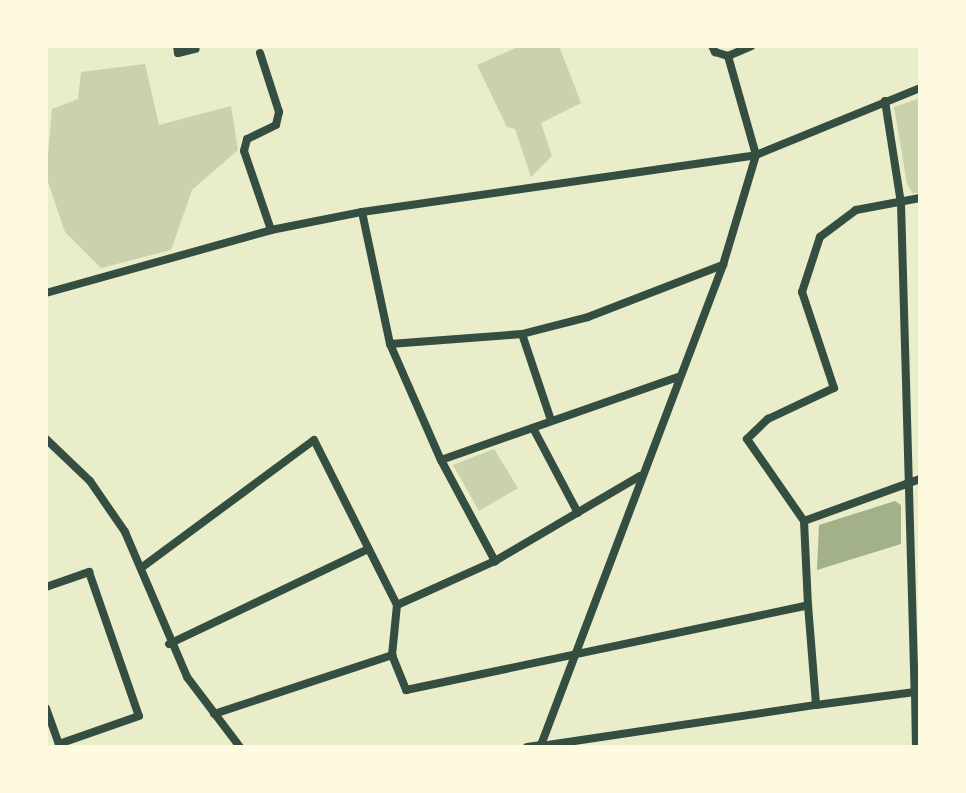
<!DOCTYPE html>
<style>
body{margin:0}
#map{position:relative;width:966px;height:793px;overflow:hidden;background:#e9edc9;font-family:"Roboto Condensed",sans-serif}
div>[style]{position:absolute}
.green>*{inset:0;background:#cad2ad}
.water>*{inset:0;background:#a3b18a}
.minor>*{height:8px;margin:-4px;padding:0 4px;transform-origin:4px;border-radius:4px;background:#344e41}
span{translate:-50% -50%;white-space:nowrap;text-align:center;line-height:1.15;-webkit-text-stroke:6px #fefae0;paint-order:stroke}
.frame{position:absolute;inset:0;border:48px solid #fefae0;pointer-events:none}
</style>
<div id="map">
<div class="green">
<i style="clip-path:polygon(520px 46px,559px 46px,581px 103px,541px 123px,552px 156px,531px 177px,515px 129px,507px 127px,477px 65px)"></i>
<i style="clip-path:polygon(145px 64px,159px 125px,231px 106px,238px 150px,192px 190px,171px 250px,101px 268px,65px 232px,46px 176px,52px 109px,78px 99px,81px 72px)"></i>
<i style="clip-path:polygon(920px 98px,920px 192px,913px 194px,907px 184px,894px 107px)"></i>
<i style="clip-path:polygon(494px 449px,518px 488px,479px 511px,453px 465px)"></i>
</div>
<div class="water">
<i style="clip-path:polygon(895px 501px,901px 505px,901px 544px,817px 570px,819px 525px)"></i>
</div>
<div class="minor">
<i style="left:177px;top:46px;width:7px;rotate:82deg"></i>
<i style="left:178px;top:53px;width:18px;rotate:-13deg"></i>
<i style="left:712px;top:46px;width:7px;rotate:63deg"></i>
<i style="left:715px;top:52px;width:14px;rotate:17deg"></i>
<i style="left:728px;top:56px;width:25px;rotate:-23deg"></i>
<i style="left:260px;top:53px;width:62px;rotate:72.1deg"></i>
<i style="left:279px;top:112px;width:13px;rotate:103deg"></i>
<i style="left:276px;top:125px;width:32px;rotate:154deg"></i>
<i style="left:247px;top:139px;width:12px;rotate:104deg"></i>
<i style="left:244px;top:151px;width:83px;rotate:71.1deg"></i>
<i style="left:885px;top:101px;width:103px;rotate:81.1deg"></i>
<i style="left:901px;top:203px;width:489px;rotate:88.4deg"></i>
<i style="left:362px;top:212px;width:135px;rotate:78deg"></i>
<i style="left:390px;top:344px;width:127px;rotate:66.3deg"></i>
<i style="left:441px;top:460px;width:115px;rotate:61.9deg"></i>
<i style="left:46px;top:293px;width:234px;rotate:-15.6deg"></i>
<i style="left:271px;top:230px;width:93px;rotate:-11.2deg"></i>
<i style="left:362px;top:212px;width:398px;rotate:-8.2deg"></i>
<i style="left:756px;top:155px;width:177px;rotate:-22.2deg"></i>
<i style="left:522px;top:334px;width:91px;rotate:71.4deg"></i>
<i style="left:390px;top:344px;width:132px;rotate:-4.3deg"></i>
<i style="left:522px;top:334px;width:68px;rotate:-14.4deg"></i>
<i style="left:588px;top:317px;width:145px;rotate:-21.1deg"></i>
<i style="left:533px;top:428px;width:96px;rotate:62.1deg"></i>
<i style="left:46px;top:439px;width:61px;rotate:43.7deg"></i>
<i style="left:90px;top:481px;width:62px;rotate:55.5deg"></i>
<i style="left:125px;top:532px;width:158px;rotate:66.8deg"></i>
<i style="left:187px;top:677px;width:88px;rotate:52.9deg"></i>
<i style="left:441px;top:460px;width:251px;rotate:-19.3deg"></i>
<i style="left:804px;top:521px;width:100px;rotate:-124.8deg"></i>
<i style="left:747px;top:439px;width:29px;rotate:-44deg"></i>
<i style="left:768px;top:419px;width:73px;rotate:-25.2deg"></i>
<i style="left:834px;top:388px;width:101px;rotate:-108.4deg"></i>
<i style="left:802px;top:292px;width:58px;rotate:-71.9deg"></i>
<i style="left:820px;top:237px;width:45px;rotate:-36.9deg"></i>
<i style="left:856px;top:210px;width:65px;rotate:-10.6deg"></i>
<i style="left:804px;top:521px;width:123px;rotate:-19.9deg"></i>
<i style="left:804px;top:521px;width:84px;rotate:87.3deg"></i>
<i style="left:141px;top:568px;width:215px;rotate:-36.5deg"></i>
<i style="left:314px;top:440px;width:185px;rotate:63.3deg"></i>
<i style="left:397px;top:605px;width:50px;rotate:95.7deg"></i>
<i style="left:392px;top:655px;width:38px;rotate:68deg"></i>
<i style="left:406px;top:690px;width:411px;rotate:-11.9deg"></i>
<i style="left:808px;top:605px;width:100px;rotate:85.4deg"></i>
<i style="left:816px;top:705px;width:100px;rotate:-7.5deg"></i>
<i style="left:915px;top:692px;width:55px;rotate:89deg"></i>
<i style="left:46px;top:587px;width:46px;rotate:-19.2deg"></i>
<i style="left:89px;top:572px;width:152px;rotate:70.9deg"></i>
<i style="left:139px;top:716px;width:85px;rotate:160.7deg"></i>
<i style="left:397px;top:605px;width:107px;rotate:-24.2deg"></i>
<i style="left:495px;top:561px;width:168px;rotate:-30.4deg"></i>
<i style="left:169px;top:644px;width:221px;rotate:-25.5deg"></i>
<i style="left:46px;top:708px;width:41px;rotate:70.3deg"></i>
<i style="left:214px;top:714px;width:188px;rotate:-18.3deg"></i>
<i style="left:541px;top:746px;width:278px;rotate:-8.5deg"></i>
<i style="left:527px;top:747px;width:14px;rotate:-8deg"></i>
<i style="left:541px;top:745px;width:513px;rotate:-69.23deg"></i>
<i style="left:723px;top:265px;width:115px;rotate:-73.3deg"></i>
<i style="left:756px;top:155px;width:103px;rotate:-105.8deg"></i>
</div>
<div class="frame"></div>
</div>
